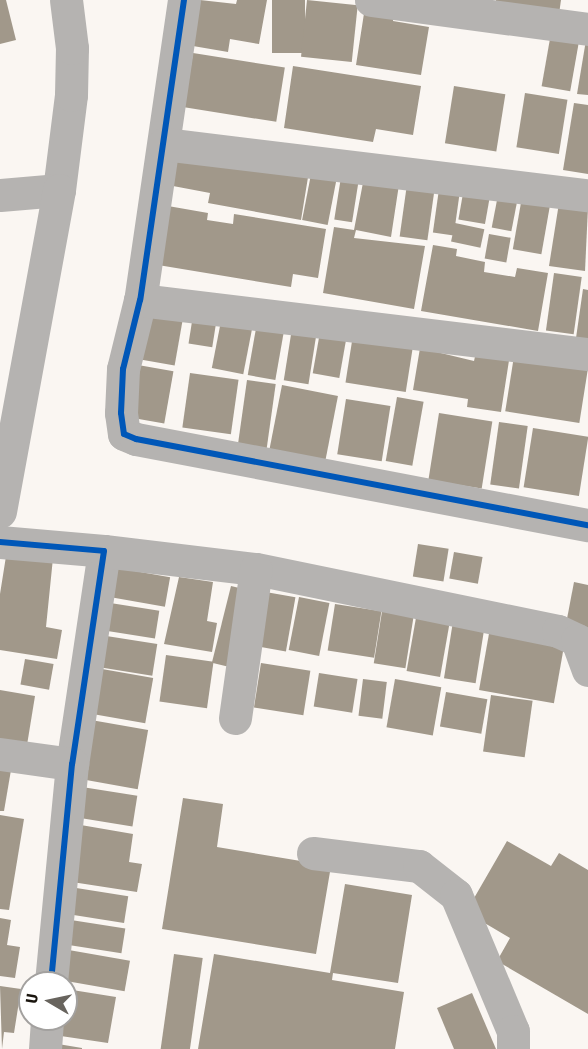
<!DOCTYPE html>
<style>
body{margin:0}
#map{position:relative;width:588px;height:1049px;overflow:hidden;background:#faf6f2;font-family:"Fira Sans Condensed",sans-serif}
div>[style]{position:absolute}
.building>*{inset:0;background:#a1988a;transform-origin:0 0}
.street>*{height:33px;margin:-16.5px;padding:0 16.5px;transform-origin:16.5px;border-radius:16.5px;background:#b5b3b1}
.cycleway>*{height:6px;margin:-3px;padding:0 3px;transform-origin:3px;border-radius:3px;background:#0057b8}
span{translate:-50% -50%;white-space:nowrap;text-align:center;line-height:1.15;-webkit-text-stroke:6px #fff;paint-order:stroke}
.north{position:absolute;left:18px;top:971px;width:60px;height:60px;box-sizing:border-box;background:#fff;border:2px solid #a3a19f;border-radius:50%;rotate:279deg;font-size:16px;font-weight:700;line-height:24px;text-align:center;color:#1a150e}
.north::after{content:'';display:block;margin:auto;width:21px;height:27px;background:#68645e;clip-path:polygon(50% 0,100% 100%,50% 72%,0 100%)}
</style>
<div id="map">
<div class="building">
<i style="clip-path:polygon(0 0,6px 0,16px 40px,0 44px)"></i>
<i style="clip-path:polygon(200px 0,236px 4px,237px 0,267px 0,259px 44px,230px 39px,228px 52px,193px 46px)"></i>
<i style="left:272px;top:0;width:33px;height:53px"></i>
<i style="left:307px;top:0;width:51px;height:57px;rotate:6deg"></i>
<i style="clip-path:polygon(496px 0,561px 0,559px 14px,496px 4px)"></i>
<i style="clip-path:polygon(365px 7px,394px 12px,393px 21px,429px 27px,421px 75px,356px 65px)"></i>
<i style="left:551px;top:33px;width:29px;height:54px;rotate:10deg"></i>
<i style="clip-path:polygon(586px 40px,588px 40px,588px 95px,577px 94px)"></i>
<i style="left:193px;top:53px;width:93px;height:55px;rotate:9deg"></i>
<i style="clip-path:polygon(293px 66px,421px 86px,413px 135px,376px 129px,373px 142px,284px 128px)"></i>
<i style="left:454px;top:86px;width:52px;height:58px;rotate:9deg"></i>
<i style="left:525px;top:93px;width:43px;height:55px;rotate:9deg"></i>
<i style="clip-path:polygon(574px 103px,588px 105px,588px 174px,563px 170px)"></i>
<i style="clip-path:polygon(178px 154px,310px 165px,301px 220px,208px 203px,210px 193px,173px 186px)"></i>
<i style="left:313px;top:164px;width:26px;height:57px;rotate:11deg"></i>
<i style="clip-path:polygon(365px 172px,400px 178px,391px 237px,356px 230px,354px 238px,425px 246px,414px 309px,323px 293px,334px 227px,354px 230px)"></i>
<i style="left:341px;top:177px;width:18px;height:43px;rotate:9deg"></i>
<i style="left:408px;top:177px;width:28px;height:60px;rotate:8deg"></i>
<i style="left:440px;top:182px;width:21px;height:51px;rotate:8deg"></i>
<i style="left:465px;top:182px;width:27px;height:38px;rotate:10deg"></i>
<i style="left:498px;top:195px;width:20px;height:33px;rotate:11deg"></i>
<i style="left:522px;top:197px;width:29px;height:53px;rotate:10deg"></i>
<i style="clip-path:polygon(559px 203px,588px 207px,585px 271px,549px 266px)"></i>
<i style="clip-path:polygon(168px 206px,208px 213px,207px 220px,233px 224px,234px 214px,326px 229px,318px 278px,293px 274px,291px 287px,158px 265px)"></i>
<i style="left:455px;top:223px;width:30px;height:19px;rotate:12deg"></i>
<i style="left:489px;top:234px;width:22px;height:25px;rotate:10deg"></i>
<i style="clip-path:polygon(433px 245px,457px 249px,456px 256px,485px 262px,484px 272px,515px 277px,517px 268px,548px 273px,538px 331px,421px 311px)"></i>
<i style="left:554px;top:273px;width:28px;height:58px;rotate:8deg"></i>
<i style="clip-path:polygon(583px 289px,588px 290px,588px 340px,576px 338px)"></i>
<i style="left:143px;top:303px;width:42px;height:56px;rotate:10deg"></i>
<i style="left:194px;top:309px;width:24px;height:35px;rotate:9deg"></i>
<i style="left:258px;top:317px;width:28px;height:59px;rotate:10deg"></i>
<i style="left:221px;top:321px;width:32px;height:48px;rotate:11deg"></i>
<i style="left:293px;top:322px;width:25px;height:59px;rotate:9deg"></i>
<i style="left:320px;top:332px;width:27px;height:42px;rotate:10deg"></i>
<i style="left:353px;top:335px;width:61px;height:48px;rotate:9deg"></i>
<i style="clip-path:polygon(420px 348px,474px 361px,477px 348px,510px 354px,501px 412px,467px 407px,468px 399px,413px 390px)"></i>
<i style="left:514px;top:356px;width:75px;height:56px;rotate:9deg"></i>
<i style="left:138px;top:365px;width:36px;height:53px;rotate:10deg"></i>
<i style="left:190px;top:373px;width:49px;height:55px;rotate:8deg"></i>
<i style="left:247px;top:380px;width:29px;height:66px;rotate:8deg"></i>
<i style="left:282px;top:385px;width:57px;height:65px;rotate:11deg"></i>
<i style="left:397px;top:397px;width:27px;height:65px;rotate:10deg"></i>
<i style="left:346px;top:399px;width:45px;height:56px;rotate:9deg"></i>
<i style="left:439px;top:413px;width:54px;height:68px;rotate:9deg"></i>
<i style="left:499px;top:422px;width:29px;height:63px;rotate:8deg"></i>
<i style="left:533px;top:428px;width:56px;height:60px;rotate:9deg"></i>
<i style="left:418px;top:544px;width:31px;height:33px;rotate:9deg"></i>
<i style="clip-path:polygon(7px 550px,53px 558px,46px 627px,62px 630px,57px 659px,0 650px,0 594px)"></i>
<i style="left:454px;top:552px;width:29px;height:27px;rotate:10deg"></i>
<i style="left:112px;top:567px;width:59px;height:30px;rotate:10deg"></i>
<i style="clip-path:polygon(179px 577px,213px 582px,207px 621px,217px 623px,212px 652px,164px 644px)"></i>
<i style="clip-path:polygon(574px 582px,588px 585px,588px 628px,566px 624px)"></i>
<i style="left:231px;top:586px;width:16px;height:79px;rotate:14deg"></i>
<i style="left:260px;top:591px;width:36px;height:55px;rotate:10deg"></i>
<i style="left:299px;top:597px;width:31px;height:54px;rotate:11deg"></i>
<i style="left:104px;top:602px;width:56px;height:28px;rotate:9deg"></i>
<i style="left:335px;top:604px;width:47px;height:47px;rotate:9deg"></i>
<i style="left:383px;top:605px;width:32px;height:59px;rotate:9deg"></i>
<i style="left:417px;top:612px;width:34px;height:60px;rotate:10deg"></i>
<i style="left:454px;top:615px;width:32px;height:64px;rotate:9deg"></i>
<i style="left:490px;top:628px;width:76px;height:63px;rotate:10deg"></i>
<i style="left:100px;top:635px;width:58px;height:32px;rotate:9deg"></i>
<i style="left:166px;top:655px;width:48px;height:47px;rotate:8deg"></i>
<i style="left:25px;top:659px;width:29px;height:26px;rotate:10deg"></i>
<i style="left:261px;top:663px;width:50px;height:45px;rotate:9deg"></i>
<i style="left:102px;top:669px;width:52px;height:46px;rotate:10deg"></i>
<i style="left:319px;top:673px;width:39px;height:34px;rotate:9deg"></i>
<i style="left:363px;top:679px;width:24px;height:37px;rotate:7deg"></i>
<i style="left:395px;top:679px;width:47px;height:49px;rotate:10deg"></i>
<i style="clip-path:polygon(0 690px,35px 696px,27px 745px,0 741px)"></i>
<i style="left:446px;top:692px;width:42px;height:35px;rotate:10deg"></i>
<i style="left:491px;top:695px;width:42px;height:57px;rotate:8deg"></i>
<i style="left:91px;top:720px;width:58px;height:60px;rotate:10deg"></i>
<i style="clip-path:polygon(0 768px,11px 770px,4px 811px,0 811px)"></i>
<i style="left:82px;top:787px;width:56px;height:31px;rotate:9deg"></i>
<i style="clip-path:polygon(183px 798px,223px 804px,217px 847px,331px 866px,316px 954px,162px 929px)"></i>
<i style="clip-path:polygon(0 815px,24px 819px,9px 910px,0 909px)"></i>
<i style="clip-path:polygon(75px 824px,133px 834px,129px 862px,142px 864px,137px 892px,72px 882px)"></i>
<i style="clip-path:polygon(507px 841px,551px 866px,559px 853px,588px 870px,588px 1014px,497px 961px,510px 938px,466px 912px)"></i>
<i style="clip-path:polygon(345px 884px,412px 895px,398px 983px,333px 973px,332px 980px,404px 992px,395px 1049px,198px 1049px,214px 954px,330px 973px)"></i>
<i style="left:70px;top:887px;width:59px;height:27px;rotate:9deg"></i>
<i style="clip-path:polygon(0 918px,11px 920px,7px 945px,20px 947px,15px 978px,0 976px)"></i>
<i style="left:71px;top:920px;width:55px;height:25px;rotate:9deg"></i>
<i style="left:63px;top:949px;width:68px;height:31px;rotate:10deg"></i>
<i style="left:174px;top:954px;width:29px;height:96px;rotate:8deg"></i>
<i style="clip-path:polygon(0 986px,21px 989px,14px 1033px,4px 1032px,2px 1049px)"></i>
<i style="clip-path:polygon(66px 989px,116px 997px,108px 1043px,54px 1035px,56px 1019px,66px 1019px)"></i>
<i style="clip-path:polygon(472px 993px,496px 1049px,454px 1049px,437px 1008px)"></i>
<i style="clip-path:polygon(52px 1043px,82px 1048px,82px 1049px,52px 1049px)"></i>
</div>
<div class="street">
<i style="left:184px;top:0;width:303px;rotate:98.3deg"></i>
<i style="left:140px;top:300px;width:71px;rotate:103.8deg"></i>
<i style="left:123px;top:369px;width:44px;rotate:92.6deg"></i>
<i style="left:121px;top:413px;width:21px;rotate:82deg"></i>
<i style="left:124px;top:434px;width:13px;rotate:23deg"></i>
<i style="left:136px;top:439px;width:460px;rotate:10.8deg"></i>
<i style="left:371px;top:0;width:219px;rotate:7.6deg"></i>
<i style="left:164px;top:144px;width:427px;rotate:6.9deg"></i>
<i style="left:59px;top:190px;width:96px;rotate:-82.8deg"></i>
<i style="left:71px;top:95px;width:47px;rotate:-88.8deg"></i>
<i style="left:72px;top:48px;width:48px;rotate:-97.1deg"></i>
<i style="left:0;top:195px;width:59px;rotate:-4.8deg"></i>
<i style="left:59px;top:190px;width:327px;rotate:100.4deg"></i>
<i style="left:140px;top:300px;width:451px;rotate:6.9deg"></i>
<i style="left:0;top:542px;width:104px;rotate:4.9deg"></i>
<i style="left:104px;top:551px;width:215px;rotate:98.5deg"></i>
<i style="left:72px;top:764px;width:220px;rotate:95.5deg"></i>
<i style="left:104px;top:551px;width:153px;rotate:6.8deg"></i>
<i style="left:256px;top:569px;width:308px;rotate:11.6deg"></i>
<i style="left:558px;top:631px;width:21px;rotate:25deg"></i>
<i style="left:577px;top:640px;width:32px;rotate:70deg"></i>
<i style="left:235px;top:718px;width:150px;rotate:-82deg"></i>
<i style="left:0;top:754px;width:73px;rotate:7.9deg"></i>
<i style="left:313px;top:853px;width:107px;rotate:7deg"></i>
<i style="left:419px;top:866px;width:47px;rotate:38.1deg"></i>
<i style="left:456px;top:895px;width:147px;rotate:67.3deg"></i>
<i style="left:513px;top:1031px;width:18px;rotate:90deg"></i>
<i style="left:45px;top:1049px;width:30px;rotate:-86deg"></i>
</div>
<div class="cycleway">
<i style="left:184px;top:0;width:303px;rotate:98.3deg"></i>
<i style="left:140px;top:300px;width:71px;rotate:103.8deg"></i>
<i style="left:123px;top:369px;width:44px;rotate:92.6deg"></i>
<i style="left:121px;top:413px;width:21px;rotate:82deg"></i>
<i style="left:124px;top:434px;width:13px;rotate:23deg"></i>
<i style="left:136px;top:439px;width:460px;rotate:10.8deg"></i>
<i style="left:0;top:542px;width:104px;rotate:4.9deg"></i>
<i style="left:104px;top:551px;width:215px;rotate:98.5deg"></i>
<i style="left:72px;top:764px;width:220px;rotate:95.5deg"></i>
</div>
<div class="north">U</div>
</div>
